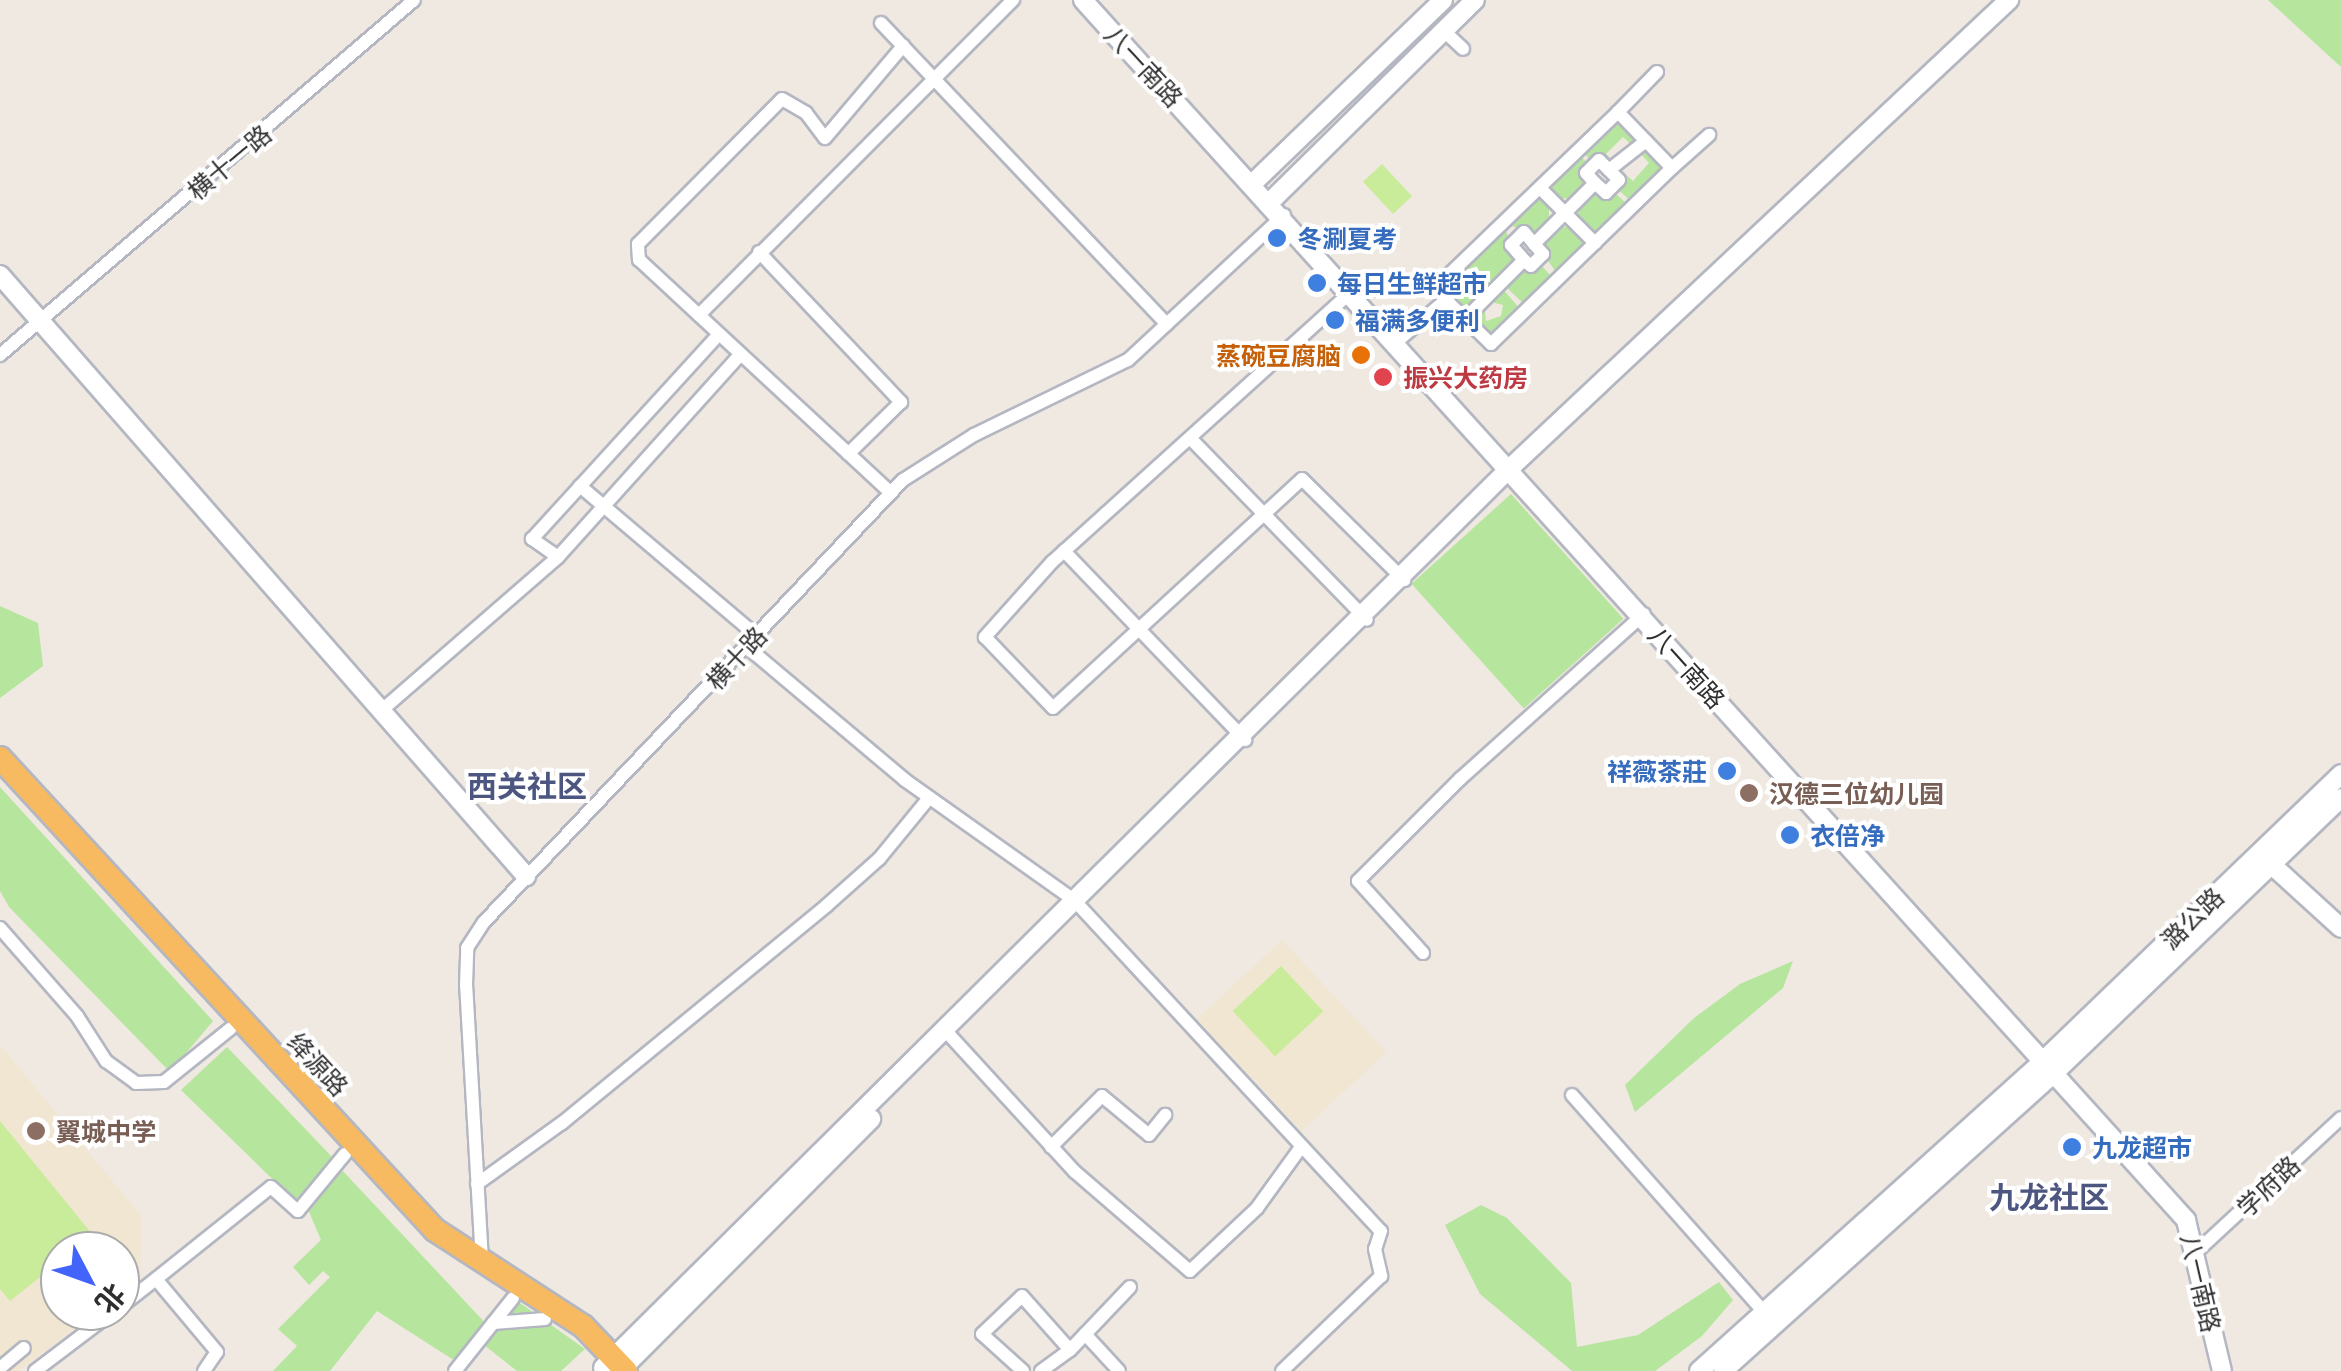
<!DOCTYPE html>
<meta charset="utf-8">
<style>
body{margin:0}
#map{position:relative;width:2341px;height:1371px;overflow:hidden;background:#efe9e1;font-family:"Noto Sans","Noto Sans SC",sans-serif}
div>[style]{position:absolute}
.education>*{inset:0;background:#f0e6d1;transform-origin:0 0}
.green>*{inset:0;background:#b6e59e;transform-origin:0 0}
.pitch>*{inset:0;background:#c9ec9a;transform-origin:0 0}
.roads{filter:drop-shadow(2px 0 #b4b7c1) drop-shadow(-2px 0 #b4b7c1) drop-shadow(0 2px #b4b7c1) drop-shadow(0 -2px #b4b7c1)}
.minor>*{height:12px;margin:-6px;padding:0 6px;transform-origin:6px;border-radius:6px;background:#fff}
.tertiary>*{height:18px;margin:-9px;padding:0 9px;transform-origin:9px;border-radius:9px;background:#fff}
.secondary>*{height:18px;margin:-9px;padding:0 9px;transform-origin:9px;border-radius:9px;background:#fff}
.trunk>*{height:22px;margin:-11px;padding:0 11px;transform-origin:11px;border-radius:11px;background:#f8ba60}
.dots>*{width:28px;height:28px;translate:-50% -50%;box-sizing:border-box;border:5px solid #fff;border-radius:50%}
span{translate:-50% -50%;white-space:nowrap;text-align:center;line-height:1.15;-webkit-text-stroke:8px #fff;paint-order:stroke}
.street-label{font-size:25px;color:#2e2e2e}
.shop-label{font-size:25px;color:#366cbe;font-weight:700}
.left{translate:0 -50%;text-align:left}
.right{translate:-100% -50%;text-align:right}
.food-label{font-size:25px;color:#c56008;font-weight:700}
.health-label{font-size:25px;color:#be3a42;font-weight:700}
.education-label{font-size:25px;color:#785e54;font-weight:700}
.quarter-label{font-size:30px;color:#4d5680;font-weight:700}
.north{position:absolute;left:40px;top:1231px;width:100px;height:100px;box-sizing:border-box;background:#fff;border:2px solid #ababab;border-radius:50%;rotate:131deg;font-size:28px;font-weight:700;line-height:40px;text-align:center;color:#2e2e2e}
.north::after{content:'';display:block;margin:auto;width:35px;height:45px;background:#4264fb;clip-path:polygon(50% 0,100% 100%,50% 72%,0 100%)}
</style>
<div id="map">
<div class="education">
<i style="left:1282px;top:940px;width:153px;height:116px;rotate:47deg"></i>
<i style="clip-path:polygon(0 1045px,142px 1217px,140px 1278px,120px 1293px,120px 1251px,60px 1251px,60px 1311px,97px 1311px,19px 1371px,0 1371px)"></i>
</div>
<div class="green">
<i style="clip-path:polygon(2268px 0,2341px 0,2341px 67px)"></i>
<i style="clip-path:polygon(1617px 119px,1640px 142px,1634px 147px,1623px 137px,1606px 154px,1614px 162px,1592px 162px,1584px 153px)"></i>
<i style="clip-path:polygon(1645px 147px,1666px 169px,1633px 203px,1615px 187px,1616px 166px,1633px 181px,1649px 163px,1639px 152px)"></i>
<i style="clip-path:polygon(1578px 154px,1589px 164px,1593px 183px,1575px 199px,1558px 198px,1545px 188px)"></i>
<i style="clip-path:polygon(1595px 186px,1612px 190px,1629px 206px,1595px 240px,1579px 224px,1578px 203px)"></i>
<i style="clip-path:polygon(1541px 192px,1549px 203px,1549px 224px,1534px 240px,1508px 223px)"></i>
<i style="clip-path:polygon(1574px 226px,1592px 243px,1558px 275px,1537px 245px,1553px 228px)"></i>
<i style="clip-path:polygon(1504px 227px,1519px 259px,1469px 312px,1443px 286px)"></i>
<i style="clip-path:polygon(1539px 263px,1554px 279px,1526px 306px,1504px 285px,1525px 264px)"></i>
<i style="clip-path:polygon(1501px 287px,1521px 310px,1494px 338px,1470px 317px,1484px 303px,1486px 321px,1501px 316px,1503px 305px,1487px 301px)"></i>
<i style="left:1511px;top:494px;width:168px;height:134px;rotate:48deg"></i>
<i style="clip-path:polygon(0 606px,38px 623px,43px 666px,0 698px)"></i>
<i style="clip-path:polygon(0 787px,213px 1021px,170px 1072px,9px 907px,0 891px)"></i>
<i style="clip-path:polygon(1793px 961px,1783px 988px,1635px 1112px,1625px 1085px,1694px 1018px,1740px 984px)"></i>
<i style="clip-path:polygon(227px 1047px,333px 1158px,298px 1204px,181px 1090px)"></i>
<i style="clip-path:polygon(341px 1169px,489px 1327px,513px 1298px,585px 1349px,561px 1371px,517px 1371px,479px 1341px,460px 1364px,377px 1311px,330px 1371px,273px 1371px,297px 1346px,278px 1329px,330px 1277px,323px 1271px,309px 1285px,293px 1267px,321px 1240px,307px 1207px)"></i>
<i style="clip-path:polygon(1481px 1205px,1507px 1218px,1571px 1283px,1577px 1347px,1638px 1335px,1719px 1282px,1733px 1300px,1702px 1336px,1655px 1371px,1572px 1371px,1480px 1294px,1445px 1225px)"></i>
</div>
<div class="pitch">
<i style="left:1382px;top:164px;width:44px;height:26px;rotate:47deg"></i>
<i style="left:1281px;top:966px;width:62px;height:66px;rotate:47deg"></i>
<i style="clip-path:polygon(0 1121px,92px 1234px,72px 1251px,60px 1251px,60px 1261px,10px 1301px,0 1289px)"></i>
</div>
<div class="roads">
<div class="minor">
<i style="left:881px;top:23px;width:415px;rotate:46.5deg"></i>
<i style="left:1444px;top:31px;width:26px;rotate:43deg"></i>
<i style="left:1618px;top:112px;width:56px;rotate:-45.7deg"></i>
<i style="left:1672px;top:168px;width:50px;rotate:-41.7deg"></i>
<i style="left:1609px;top:170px;width:47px;rotate:-38.1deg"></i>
<i style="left:1540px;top:188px;width:78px;rotate:45deg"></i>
<i style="left:759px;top:252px;width:207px;rotate:46.6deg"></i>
<i style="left:901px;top:402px;width:74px;rotate:135.5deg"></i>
<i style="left:1524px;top:260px;width:20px;rotate:-131deg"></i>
<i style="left:1511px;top:245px;width:18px;rotate:-45deg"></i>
<i style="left:1524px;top:232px;width:16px;rotate:50deg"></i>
<i style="left:1352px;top:291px;width:404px;rotate:137.9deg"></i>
<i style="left:1052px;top:562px;width:101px;rotate:131.8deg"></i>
<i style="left:985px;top:637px;width:98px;rotate:46.2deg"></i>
<i style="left:1053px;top:708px;width:338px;rotate:-42.6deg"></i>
<i style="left:1302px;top:479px;width:144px;rotate:44.7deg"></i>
<i style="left:699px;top:315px;width:445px;rotate:-45.1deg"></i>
<i style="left:1465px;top:319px;width:83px;rotate:-45deg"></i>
<i style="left:1524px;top:260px;width:9px;rotate:41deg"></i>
<i style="left:1531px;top:266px;width:17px;rotate:-45deg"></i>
<i style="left:1543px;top:254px;width:13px;rotate:-132deg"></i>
<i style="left:1534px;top:244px;width:86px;rotate:-45deg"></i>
<i style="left:1595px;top:183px;width:15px;rotate:42deg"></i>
<i style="left:1606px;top:193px;width:18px;rotate:-45deg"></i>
<i style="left:1619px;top:180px;width:28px;rotate:-135deg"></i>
<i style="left:1599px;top:160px;width:18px;rotate:135deg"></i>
<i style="left:1586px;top:173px;width:13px;rotate:48deg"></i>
<i style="left:1395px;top:343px;width:8px;rotate:-40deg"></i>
<i style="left:1401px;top:338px;width:59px;rotate:-40.2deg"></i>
<i style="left:1446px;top:300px;width:63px;rotate:44.4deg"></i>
<i style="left:1491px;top:344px;width:252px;rotate:-44.2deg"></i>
<i style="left:1672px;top:168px;width:78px;rotate:-134deg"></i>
<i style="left:1618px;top:112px;width:254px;rotate:136.1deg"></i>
<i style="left:1435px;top:288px;width:21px;rotate:47deg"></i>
<i style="left:0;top:355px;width:545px;rotate:-40.61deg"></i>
<i style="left:1191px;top:439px;width:252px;rotate:45.8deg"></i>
<i style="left:580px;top:486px;width:232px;rotate:40.3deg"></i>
<i style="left:891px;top:493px;width:343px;rotate:-137.2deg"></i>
<i style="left:639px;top:260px;width:16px;rotate:-94deg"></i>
<i style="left:638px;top:244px;width:204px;rotate:-45.2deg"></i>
<i style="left:782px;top:99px;width:28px;rotate:30deg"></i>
<i style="left:806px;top:113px;width:31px;rotate:53deg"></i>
<i style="left:825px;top:138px;width:121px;rotate:-49.7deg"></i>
<i style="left:1064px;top:551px;width:262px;rotate:46.2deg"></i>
<i style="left:558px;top:557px;width:273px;rotate:-48deg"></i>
<i style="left:747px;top:647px;width:207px;rotate:40.1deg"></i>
<i style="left:905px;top:780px;width:207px;rotate:35.4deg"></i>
<i style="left:1074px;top:900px;width:451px;rotate:47.2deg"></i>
<i style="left:1381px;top:1231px;width:19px;rotate:108deg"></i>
<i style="left:1375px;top:1249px;width:28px;rotate:77deg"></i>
<i style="left:1381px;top:1276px;width:137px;rotate:136.2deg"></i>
<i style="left:382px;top:710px;width:233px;rotate:-41deg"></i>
<i style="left:558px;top:557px;width:32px;rotate:-145deg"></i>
<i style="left:532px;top:539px;width:277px;rotate:-47.6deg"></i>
<i style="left:1460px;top:779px;width:247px;rotate:-41.9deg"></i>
<i style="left:0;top:928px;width:117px;rotate:48.8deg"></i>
<i style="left:77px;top:1016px;width:54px;rotate:57.2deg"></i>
<i style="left:106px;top:1061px;width:37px;rotate:36deg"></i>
<i style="left:136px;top:1083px;width:28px;rotate:-2deg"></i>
<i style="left:164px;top:1082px;width:85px;rotate:-38.8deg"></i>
<i style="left:1423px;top:953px;width:97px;rotate:-132.1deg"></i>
<i style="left:1358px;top:881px;width:146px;rotate:-45deg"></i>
<i style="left:944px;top:1029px;width:193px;rotate:47.5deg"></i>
<i style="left:1074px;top:1171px;width:153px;rotate:40.8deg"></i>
<i style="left:1190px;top:1271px;width:92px;rotate:-43.2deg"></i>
<i style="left:1257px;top:1208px;width:75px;rotate:-54.2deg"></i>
<i style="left:1572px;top:1095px;width:290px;rotate:48.5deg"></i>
<i style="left:1051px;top:1147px;width:72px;rotate:-45deg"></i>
<i style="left:1102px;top:1096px;width:61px;rotate:39.7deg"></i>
<i style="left:1149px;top:1135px;width:26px;rotate:-51deg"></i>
<i style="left:477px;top:1184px;width:105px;rotate:-35.7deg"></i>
<i style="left:562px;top:1123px;width:342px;rotate:-39.4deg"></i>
<i style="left:826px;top:906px;width:71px;rotate:-41.6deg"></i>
<i style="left:879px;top:859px;width:79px;rotate:-50.7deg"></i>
<i style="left:2194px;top:1254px;width:200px;rotate:-42.8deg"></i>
<i style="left:482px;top:1261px;width:276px;rotate:-93.3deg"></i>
<i style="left:466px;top:985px;width:37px;rotate:-88deg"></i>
<i style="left:467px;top:948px;width:31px;rotate:-57deg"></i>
<i style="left:484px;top:922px;width:609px;rotate:-46.53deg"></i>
<i style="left:903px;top:480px;width:84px;rotate:-32.4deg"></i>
<i style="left:974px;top:435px;width:171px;rotate:-26deg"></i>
<i style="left:1128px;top:360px;width:213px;rotate:-42.9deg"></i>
<i style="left:120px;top:1307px;width:46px;rotate:-37.9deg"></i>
<i style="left:493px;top:1323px;width:52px;rotate:-4.4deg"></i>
<i style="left:1085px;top:1334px;width:50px;rotate:47.4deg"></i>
<i style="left:0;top:1368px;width:31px;rotate:-40deg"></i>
<i style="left:35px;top:1371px;width:99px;rotate:-37.2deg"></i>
<i style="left:204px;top:1371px;width:23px;rotate:-56deg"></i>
<i style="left:217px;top:1352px;width:95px;rotate:-129.9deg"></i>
<i style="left:156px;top:1279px;width:147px;rotate:-38.7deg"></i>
<i style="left:271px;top:1187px;width:36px;rotate:42deg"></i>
<i style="left:298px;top:1211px;width:74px;rotate:-50.5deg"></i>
<i style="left:455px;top:1371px;width:93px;rotate:-51.5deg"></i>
<i style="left:1023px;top:1371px;width:55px;rotate:-137.9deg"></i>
<i style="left:982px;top:1334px;width:55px;rotate:-43.5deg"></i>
<i style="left:1022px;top:1296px;width:72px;rotate:48.4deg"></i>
<i style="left:1070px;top:1350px;width:87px;rotate:-46.4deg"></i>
<i style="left:1041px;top:1371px;width:36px;rotate:-36deg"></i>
</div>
<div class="tertiary">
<i style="left:1252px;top:184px;width:265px;rotate:-43.9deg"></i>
<i style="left:1269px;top:203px;width:289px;rotate:-44.6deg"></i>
<i style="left:0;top:275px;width:799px;rotate:48.81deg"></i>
<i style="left:2272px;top:865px;width:93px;rotate:42.4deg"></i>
</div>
<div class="secondary">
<i style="left:1083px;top:0;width:1645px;rotate:47.88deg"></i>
<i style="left:2186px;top:1220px;width:155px;rotate:76.6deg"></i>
<i style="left:603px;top:1368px;width:1276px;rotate:-44.78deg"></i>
<i style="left:1509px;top:469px;width:686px;rotate:-43.17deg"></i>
<i style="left:620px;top:1371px;width:356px;rotate:-45.1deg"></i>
<i style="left:1699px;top:1371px;width:463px;rotate:-42deg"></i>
<i style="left:2043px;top:1061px;width:414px;rotate:-43.9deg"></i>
<i style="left:1723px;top:1371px;width:445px;rotate:-42deg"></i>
<i style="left:2054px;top:1073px;width:397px;rotate:-43.8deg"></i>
</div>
<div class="trunk">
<i style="left:0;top:758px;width:642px;rotate:47.34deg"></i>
<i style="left:435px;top:1230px;width:176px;rotate:33deg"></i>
<i style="left:583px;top:1326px;width:62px;rotate:46.3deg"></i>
</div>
</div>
<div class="dots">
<i style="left:1277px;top:238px;background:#3f7fe0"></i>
<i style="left:1317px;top:283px;background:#3f7fe0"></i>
<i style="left:1335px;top:320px;background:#3f7fe0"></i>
<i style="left:1361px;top:355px;background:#e8710a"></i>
<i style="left:1383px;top:377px;background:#e0444e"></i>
<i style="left:1727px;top:771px;background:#3f7fe0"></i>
<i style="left:1749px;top:793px;background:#8d6e63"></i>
<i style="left:1790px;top:835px;background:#3f7fe0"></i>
<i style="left:36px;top:1131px;background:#8d6e63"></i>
<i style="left:2072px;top:1147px;background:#3f7fe0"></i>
</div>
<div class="street-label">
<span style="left:1144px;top:66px;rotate:47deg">八一南路</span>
<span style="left:229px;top:162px;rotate:-40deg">横十一路</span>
<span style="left:736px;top:658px;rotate:-47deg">横十路</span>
<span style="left:1687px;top:667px;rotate:48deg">八一南路</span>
<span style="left:2192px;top:918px;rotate:-44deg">潞公路</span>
<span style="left:318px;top:1064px;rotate:47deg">绛源路</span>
<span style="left:2268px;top:1186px;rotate:-43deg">学府路</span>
<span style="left:2201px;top:1283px;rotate:77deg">八一南路</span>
</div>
<div class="shop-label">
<span class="left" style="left:1297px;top:238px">冬涮夏考</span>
<span class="left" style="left:1337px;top:283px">每日生鲜超市</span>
<span class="left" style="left:1355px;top:320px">福满多便利</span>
<span class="right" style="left:1707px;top:771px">祥薇茶莊</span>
<span class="left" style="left:1810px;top:835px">衣倍净</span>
<span class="left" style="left:2092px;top:1147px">九龙超市</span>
</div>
<div class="food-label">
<span class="right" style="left:1341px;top:355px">蒸碗豆腐脑</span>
</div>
<div class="health-label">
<span class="left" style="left:1403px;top:377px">振兴大药房</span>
</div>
<div class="education-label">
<span class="left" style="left:1769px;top:793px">汉德三位幼儿园</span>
<span class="left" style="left:56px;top:1131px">翼城中学</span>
</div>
<div class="quarter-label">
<span style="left:527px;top:786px">西关社区</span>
<span style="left:2049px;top:1197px">九龙社区</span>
</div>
<div class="north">北</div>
</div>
